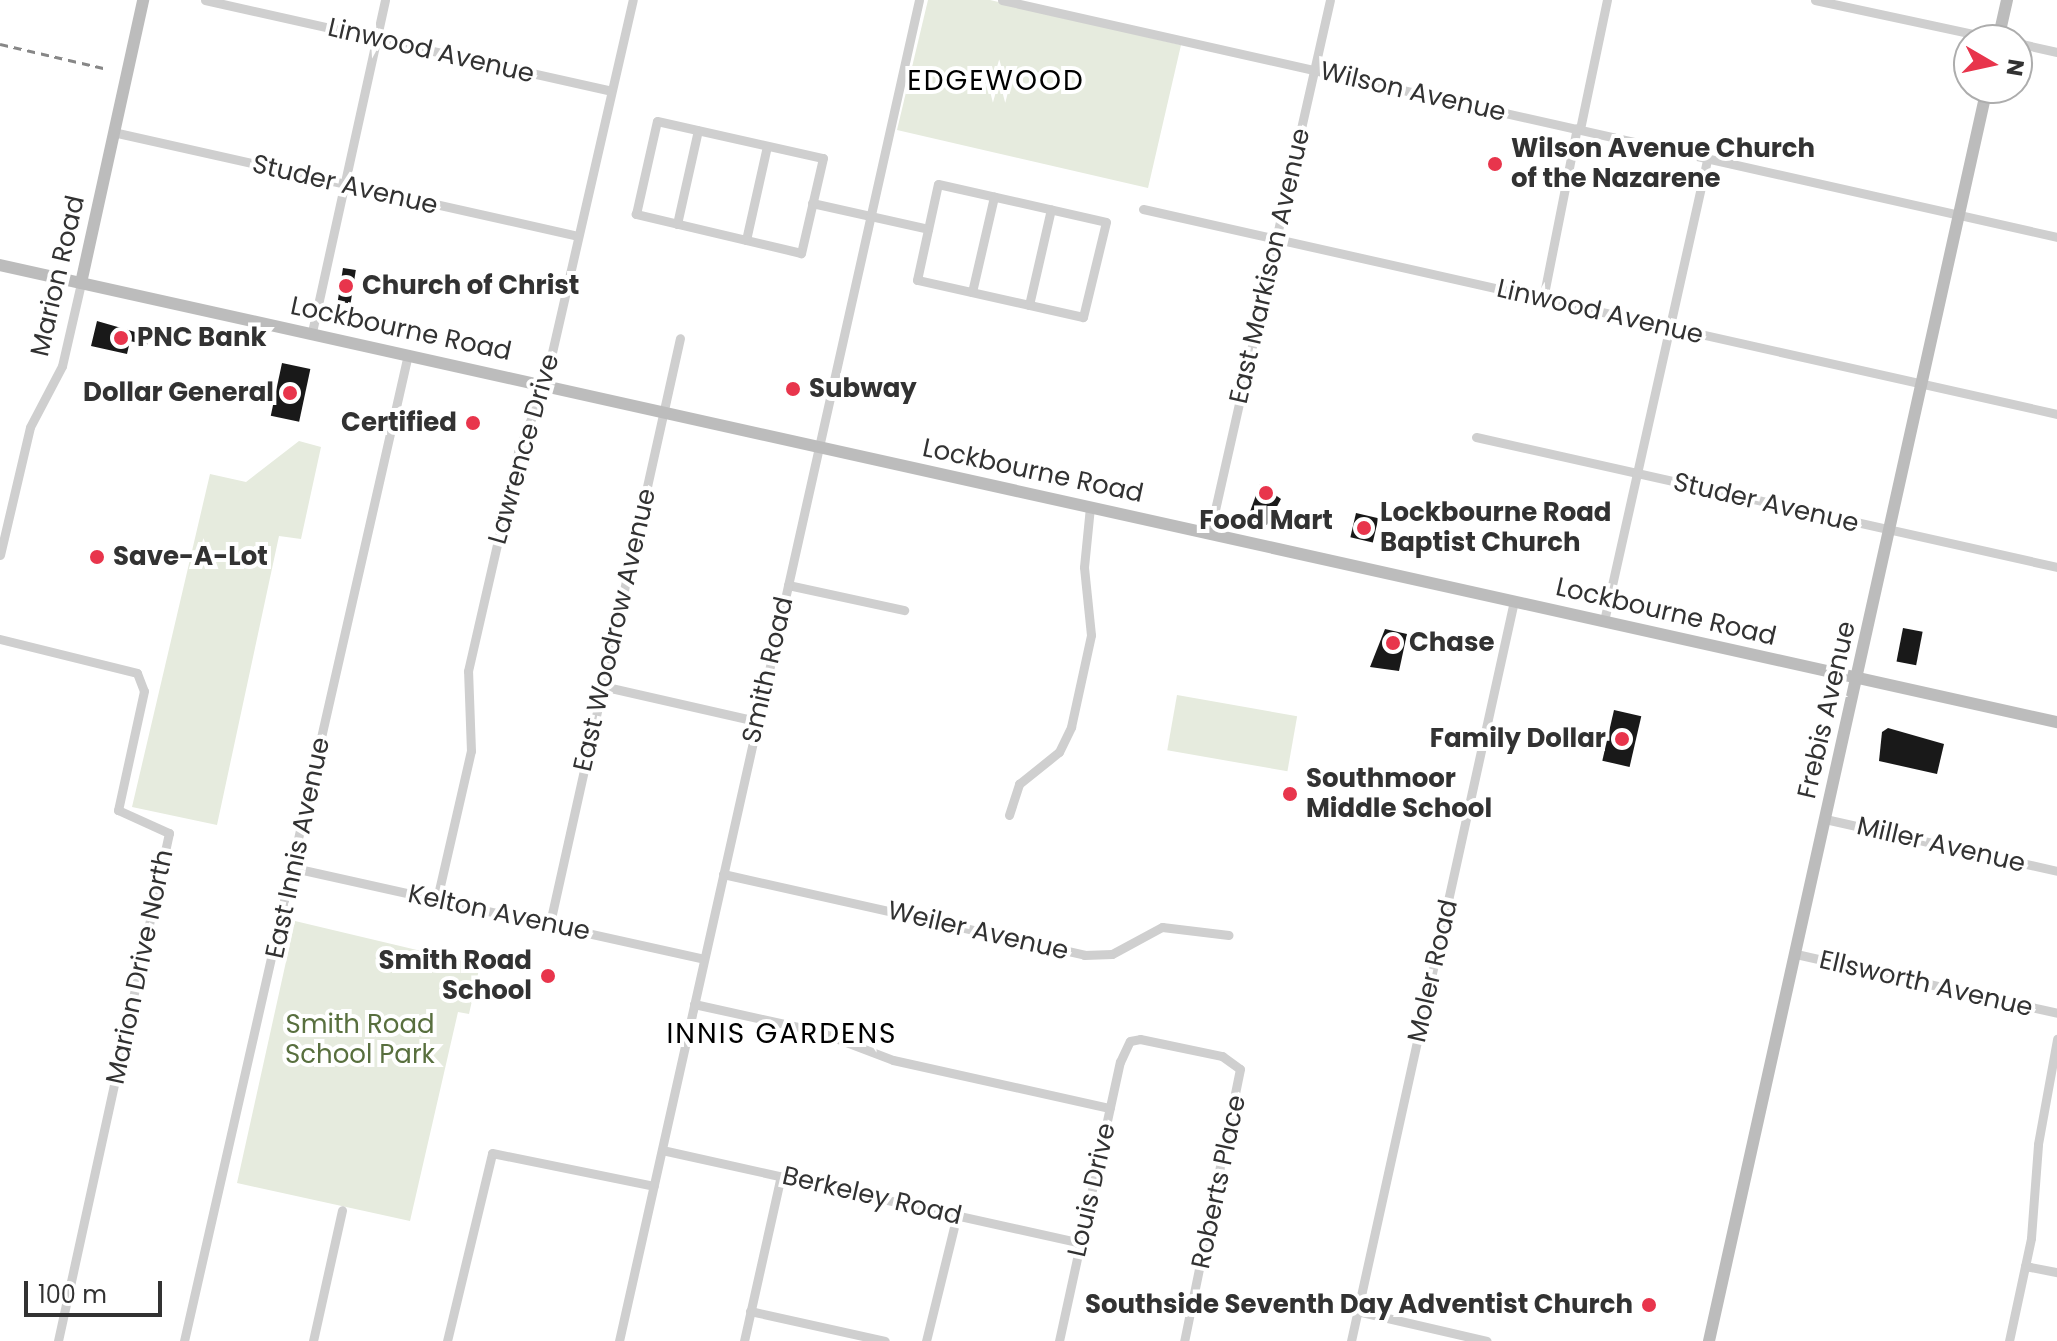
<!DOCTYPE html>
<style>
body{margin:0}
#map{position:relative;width:2057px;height:1341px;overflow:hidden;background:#fff;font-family:Poppins,sans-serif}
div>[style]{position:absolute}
.green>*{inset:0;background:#e6ebde;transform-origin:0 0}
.building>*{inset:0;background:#191919;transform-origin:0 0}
.street>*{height:9px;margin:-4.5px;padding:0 4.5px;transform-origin:4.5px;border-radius:4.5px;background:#cfcfcf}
.secondary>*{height:12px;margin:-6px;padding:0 6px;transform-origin:6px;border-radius:6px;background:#bcbcbc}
.rail>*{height:3px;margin-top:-1.5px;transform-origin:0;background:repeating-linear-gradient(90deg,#878787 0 8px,transparent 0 14px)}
.dots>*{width:22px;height:22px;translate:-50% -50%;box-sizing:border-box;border:4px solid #fff;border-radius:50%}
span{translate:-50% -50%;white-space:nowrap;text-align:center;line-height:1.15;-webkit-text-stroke:8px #fff;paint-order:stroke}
.street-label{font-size:26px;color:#323232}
.poi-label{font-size:26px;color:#323232;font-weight:700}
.left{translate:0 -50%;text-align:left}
.right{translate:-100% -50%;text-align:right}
.park-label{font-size:26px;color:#586f3e}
.neighbourhood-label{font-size:28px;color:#000;letter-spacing:2px}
.north{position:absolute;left:1953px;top:24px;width:80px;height:80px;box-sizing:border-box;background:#fff;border:2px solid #adadad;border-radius:50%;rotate:99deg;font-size:22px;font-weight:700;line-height:32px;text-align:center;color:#323232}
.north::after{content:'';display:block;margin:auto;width:28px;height:36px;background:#e8354c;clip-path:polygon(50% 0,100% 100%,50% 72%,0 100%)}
.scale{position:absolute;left:24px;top:1281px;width:138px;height:36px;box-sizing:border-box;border:4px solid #323232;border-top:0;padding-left:10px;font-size:24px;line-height:28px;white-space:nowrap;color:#323232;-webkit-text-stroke:6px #fff;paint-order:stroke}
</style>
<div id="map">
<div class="green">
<i style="clip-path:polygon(928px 0,990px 0,1181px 45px,1148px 188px,897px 130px)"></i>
<i style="clip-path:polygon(299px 441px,321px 447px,301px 539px,279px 536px,217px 825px,132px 807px,210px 474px,246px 482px)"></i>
<i style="left:1177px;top:695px;width:122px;height:56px;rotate:10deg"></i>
<i style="clip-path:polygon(295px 921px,480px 965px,469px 1014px,458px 1012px,410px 1221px,237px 1183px)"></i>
</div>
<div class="building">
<i style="left:343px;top:268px;width:13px;height:34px;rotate:9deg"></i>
<i style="clip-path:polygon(97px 321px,149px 336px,147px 345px,130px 341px,127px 354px,91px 346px)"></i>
<i style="left:282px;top:363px;width:29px;height:54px;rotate:12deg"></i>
<i style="clip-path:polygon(1260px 484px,1281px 499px,1267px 525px,1247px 520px)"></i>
<i style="left:1356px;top:513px;width:23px;height:25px;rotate:13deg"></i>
<i style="left:1903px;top:628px;width:20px;height:34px;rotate:11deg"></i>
<i style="clip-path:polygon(1385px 629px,1407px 634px,1399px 671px,1370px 667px)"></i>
<i style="left:1614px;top:710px;width:28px;height:52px;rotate:13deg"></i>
<i style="clip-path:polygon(1888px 728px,1944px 744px,1937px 774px,1879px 761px,1882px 732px)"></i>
</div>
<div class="street">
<i style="left:205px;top:0;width:416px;rotate:12.6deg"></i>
<i style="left:1002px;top:0;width:1081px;rotate:12.66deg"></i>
<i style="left:1815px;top:0;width:191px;rotate:12.1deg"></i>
<i style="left:2017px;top:43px;width:41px;rotate:12.7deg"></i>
<i style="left:657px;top:121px;width:170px;rotate:12.6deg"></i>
<i style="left:823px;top:158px;width:98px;rotate:103deg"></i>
<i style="left:801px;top:253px;width:170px;rotate:-166.7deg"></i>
<i style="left:636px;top:214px;width:95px;rotate:-77.3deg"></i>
<i style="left:1580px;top:129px;width:132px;rotate:-78.2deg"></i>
<i style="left:113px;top:132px;width:476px;rotate:12.6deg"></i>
<i style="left:938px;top:184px;width:172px;rotate:12.7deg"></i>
<i style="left:1106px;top:222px;width:98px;rotate:103.6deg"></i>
<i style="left:1083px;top:317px;width:170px;rotate:-167.4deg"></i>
<i style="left:917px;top:280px;width:98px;rotate:-77.7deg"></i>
<i style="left:812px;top:203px;width:119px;rotate:12.6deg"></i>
<i style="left:1143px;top:209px;width:937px;rotate:12.64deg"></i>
<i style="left:677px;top:224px;width:96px;rotate:-77.4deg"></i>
<i style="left:746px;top:240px;width:96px;rotate:-77.4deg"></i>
<i style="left:972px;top:292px;width:98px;rotate:-77deg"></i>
<i style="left:1543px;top:299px;width:174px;rotate:-78.8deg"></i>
<i style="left:1029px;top:305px;width:98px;rotate:-77.1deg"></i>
<i style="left:312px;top:332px;width:340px;rotate:-77.6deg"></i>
<i style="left:1476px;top:437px;width:595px;rotate:12.61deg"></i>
<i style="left:1210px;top:532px;width:545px;rotate:-77.29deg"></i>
<i style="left:0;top:555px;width:131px;rotate:-76.8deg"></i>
<i style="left:30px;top:427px;width:69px;rotate:-62.3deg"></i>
<i style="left:62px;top:366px;width:85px;rotate:-77.1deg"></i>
<i style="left:788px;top:585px;width:119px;rotate:12.2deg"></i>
<i style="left:1604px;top:621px;width:473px;rotate:-77.4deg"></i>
<i style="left:0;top:639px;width:141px;rotate:13.9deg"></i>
<i style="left:137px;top:673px;width:19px;rotate:69deg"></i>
<i style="left:144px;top:691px;width:122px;rotate:102.3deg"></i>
<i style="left:118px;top:810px;width:56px;rotate:24.3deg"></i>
<i style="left:169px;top:833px;width:520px;rotate:102.33deg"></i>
<i style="left:602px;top:686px;width:158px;rotate:12.8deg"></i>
<i style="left:1009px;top:815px;width:33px;rotate:-72deg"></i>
<i style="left:1019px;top:784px;width:51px;rotate:-38.7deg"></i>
<i style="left:1059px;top:752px;width:28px;rotate:-64deg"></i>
<i style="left:1071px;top:727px;width:94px;rotate:-77.7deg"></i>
<i style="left:1091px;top:635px;width:68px;rotate:-95.9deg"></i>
<i style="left:1084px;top:567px;width:60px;rotate:-84.3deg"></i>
<i style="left:1825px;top:819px;width:238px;rotate:12.6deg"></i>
<i style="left:294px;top:868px;width:420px;rotate:12.5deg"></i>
<i style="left:723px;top:874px;width:370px;rotate:12.6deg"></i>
<i style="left:1084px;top:955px;width:28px;rotate:-2deg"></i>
<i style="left:1112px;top:954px;width:57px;rotate:-28.4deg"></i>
<i style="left:1162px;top:927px;width:67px;rotate:6.8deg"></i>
<i style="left:437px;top:899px;width:152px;rotate:-77.1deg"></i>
<i style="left:471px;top:751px;width:80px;rotate:-92.1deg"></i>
<i style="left:468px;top:671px;width:225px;rotate:-77.1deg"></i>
<i style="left:518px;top:452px;width:74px;rotate:-68.6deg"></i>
<i style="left:545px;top:383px;width:393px;rotate:-77.1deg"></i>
<i style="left:550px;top:923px;width:599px;rotate:-77.47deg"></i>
<i style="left:1796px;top:954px;width:268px;rotate:12.7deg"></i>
<i style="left:694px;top:1004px;width:126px;rotate:12.4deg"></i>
<i style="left:817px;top:1031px;width:81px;rotate:20.9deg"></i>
<i style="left:893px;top:1060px;width:222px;rotate:12.5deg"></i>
<i style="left:662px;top:1150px;width:429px;rotate:12.5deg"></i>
<i style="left:2025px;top:1266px;width:33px;rotate:11deg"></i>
<i style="left:750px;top:1311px;width:138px;rotate:12.5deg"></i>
<i style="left:1357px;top:1311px;width:133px;rotate:13deg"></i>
<i style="left:184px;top:1341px;width:1012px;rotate:-77.21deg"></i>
<i style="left:313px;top:1341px;width:134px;rotate:-77.5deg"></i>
<i style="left:447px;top:1341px;width:193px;rotate:-76.5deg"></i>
<i style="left:492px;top:1153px;width:165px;rotate:11.5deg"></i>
<i style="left:619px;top:1341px;width:1374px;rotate:-77.39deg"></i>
<i style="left:744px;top:1341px;width:169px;rotate:-77.4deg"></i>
<i style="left:926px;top:1341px;width:130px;rotate:-76.2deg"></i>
<i style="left:1059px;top:1341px;width:286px;rotate:-77.7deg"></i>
<i style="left:1120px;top:1062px;width:23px;rotate:-65deg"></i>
<i style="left:1130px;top:1041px;width:10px;rotate:-11deg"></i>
<i style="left:1140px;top:1039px;width:84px;rotate:11.7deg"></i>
<i style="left:1222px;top:1056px;width:22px;rotate:36deg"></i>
<i style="left:1240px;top:1069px;width:278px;rotate:101.6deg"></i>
<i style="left:1351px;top:1341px;width:758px;rotate:-77.58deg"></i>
<i style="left:2009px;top:1341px;width:105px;rotate:-77.9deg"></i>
<i style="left:2031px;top:1238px;width:94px;rotate:-85.7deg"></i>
<i style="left:2038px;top:1144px;width:107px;rotate:-79.7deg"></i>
</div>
<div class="secondary">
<i style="left:1998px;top:40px;width:41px;rotate:-77.3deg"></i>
<i style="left:0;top:265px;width:2107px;rotate:12.53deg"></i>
<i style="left:81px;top:283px;width:290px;rotate:-77.6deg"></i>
<i style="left:1709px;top:1341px;width:1283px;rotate:-77.49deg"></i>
</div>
<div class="rail">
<i style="left:0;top:44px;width:106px;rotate:13.1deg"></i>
</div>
<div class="dots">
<i style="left:1495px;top:164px;background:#e8354c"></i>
<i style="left:346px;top:286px;background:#e8354c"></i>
<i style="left:121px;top:338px;background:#e8354c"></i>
<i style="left:793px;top:389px;background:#e8354c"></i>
<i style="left:290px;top:393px;background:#e8354c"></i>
<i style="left:473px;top:423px;background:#e8354c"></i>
<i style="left:1266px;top:493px;background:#e8354c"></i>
<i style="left:1364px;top:528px;background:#e8354c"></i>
<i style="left:97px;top:557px;background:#e8354c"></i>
<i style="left:1393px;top:643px;background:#e8354c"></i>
<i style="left:1622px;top:739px;background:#e8354c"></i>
<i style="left:1290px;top:794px;background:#e8354c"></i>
<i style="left:548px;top:976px;background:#e8354c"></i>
<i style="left:1649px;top:1305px;background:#e8354c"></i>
</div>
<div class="street-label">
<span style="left:431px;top:51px;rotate:13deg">Linwood Avenue</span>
<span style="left:1413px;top:92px;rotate:13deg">Wilson Avenue</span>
<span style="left:345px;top:185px;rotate:13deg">Studer Avenue</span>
<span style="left:1270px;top:266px;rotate:-77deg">East Markison Avenue</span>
<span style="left:58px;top:276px;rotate:-77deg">Marion Road</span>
<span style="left:1600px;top:312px;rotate:13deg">Linwood Avenue</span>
<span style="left:401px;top:329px;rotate:12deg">Lockbourne Road</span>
<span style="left:524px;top:449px;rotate:-74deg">Lawrence Drive</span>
<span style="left:1033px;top:471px;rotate:12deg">Lockbourne Road</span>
<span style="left:1766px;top:503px;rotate:13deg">Studer Avenue</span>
<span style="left:1666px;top:612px;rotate:13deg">Lockbourne Road</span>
<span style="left:615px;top:630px;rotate:-77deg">East Woodrow Avenue</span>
<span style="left:768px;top:670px;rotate:-77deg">Smith Road</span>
<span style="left:1827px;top:710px;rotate:-77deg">Frebis Avenue</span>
<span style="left:1941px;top:845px;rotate:13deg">Miller Avenue</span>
<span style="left:298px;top:848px;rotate:-78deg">East Innis Avenue</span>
<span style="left:499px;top:913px;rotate:12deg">Kelton Avenue</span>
<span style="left:978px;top:931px;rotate:13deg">Weiler Avenue</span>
<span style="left:140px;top:967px;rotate:-78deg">Marion Drive North</span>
<span style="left:1433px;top:971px;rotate:-77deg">Moler Road</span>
<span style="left:1926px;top:984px;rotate:13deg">Ellsworth Avenue</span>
<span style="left:1219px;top:1182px;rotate:-78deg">Roberts Place</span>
<span style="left:1092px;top:1190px;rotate:-77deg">Louis Drive</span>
<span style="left:872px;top:1196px;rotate:13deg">Berkeley Road</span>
</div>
<div class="poi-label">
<span class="left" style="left:1511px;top:164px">Wilson Avenue Church<br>of the Nazarene</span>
<span class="left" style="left:362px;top:286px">Church of Christ</span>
<span class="left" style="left:137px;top:338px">PNC Bank</span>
<span class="left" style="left:809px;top:389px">Subway</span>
<span class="right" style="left:274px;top:393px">Dollar General</span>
<span class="right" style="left:457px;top:423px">Certified</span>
<span class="left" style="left:1380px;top:528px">Lockbourne Road<br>Baptist Church</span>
<span style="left:1266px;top:521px">Food Mart</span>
<span class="left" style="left:113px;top:557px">Save-A-Lot</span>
<span class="left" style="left:1409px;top:643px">Chase</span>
<span class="right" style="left:1606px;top:739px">Family Dollar</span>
<span class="left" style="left:1306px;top:794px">Southmoor<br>Middle School</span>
<span class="right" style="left:532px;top:976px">Smith Road<br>School</span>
<span class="right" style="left:1633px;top:1305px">Southside Seventh Day Adventist Church</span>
</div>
<div class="park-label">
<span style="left:360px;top:1040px">Smith Road<br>School Park</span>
</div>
<div class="neighbourhood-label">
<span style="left:996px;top:81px">EDGEWOOD</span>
<span style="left:782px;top:1034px">INNIS GARDENS</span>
</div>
<div class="north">N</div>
<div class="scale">100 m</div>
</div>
